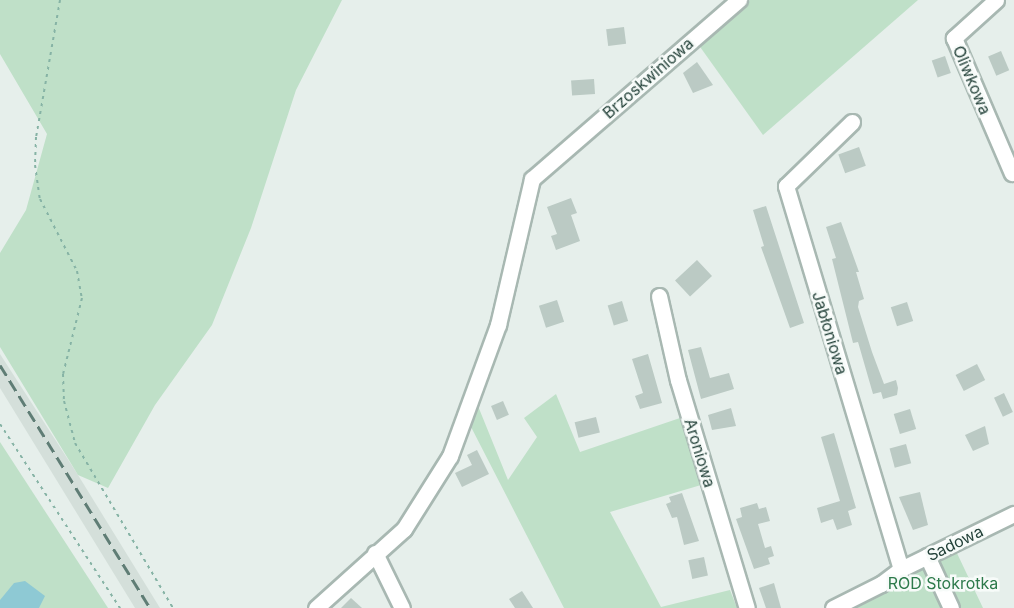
<!DOCTYPE html>
<meta charset="utf-8">
<style>
body{margin:0}
#map{position:relative;width:1014px;height:608px;overflow:hidden;background:#e6efeb;font-family:Inter,sans-serif}
div>[style]{position:absolute}
.built>*{inset:0;background:#d4dfda}
.green>*{inset:0;background:#bfe0c8}
.water>*{inset:0;background:#8ec9d4}
.building>*{inset:0;background:#bbcac4;transform-origin:0 0}
.path>*{height:2px;margin-top:-1px;transform-origin:0;background:repeating-linear-gradient(90deg,#86b3a5 0 3px,transparent 0 7.5px)}
.roads{filter:drop-shadow(2px 0 #a8b8b2) drop-shadow(-2px 0 #a8b8b2) drop-shadow(0 2px #a8b8b2) drop-shadow(0 -2px #a8b8b2)}
.minor>*{height:15px;margin:-7.5px;padding:0 7.5px;transform-origin:7.5px;border-radius:7.5px;background:#fff}
.rail>*{height:3px;margin-top:-1.5px;transform-origin:0;background:repeating-linear-gradient(90deg,#5f7d75 0 12px,transparent 0 18px)}
span{translate:-50% -50%;white-space:nowrap;text-align:center;line-height:1.15;-webkit-text-stroke:5px #f7fbf9;paint-order:stroke}
.street-label{font-size:16px;color:#24423a}
.park-label{font-size:16px;color:#2d7a4b}
</style>
<div id="map">
<div class="built">
<i style="clip-path:polygon(0 354px,78px 475px,160px 608px,135px 608px,0 388px)"></i>
</div>
<div class="green">
<i style="clip-path:polygon(0 0,342px 0,296px 90px,251px 228px,212px 325px,155px 405px,108px 488px,78px 475px,0 347px,0 253px,26px 210px,47px 134px,0 54px)"></i>
<i style="clip-path:polygon(750px 0,918px 0,763px 135px,698px 44px)"></i>
<i style="clip-path:polygon(556px 394px,580px 452px,680px 418px,701px 485px,610px 512px,661px 607px,730px 590px,737px 608px,564px 608px,470px 425px,478px 406px,508px 480px,537px 437px,524px 418px)"></i>
<i style="clip-path:polygon(0 442px,108px 608px,0 608px)"></i>
<i style="clip-path:polygon(955px 549px,983px 608px,842px 608px,899px 579px)"></i>
</div>
<div class="water">
<i style="clip-path:polygon(25px 581px,45px 596px,39px 608px,0 608px,0 600px,14px 583px)"></i>
</div>
<div class="building">
<i style="left:624px;top:27px;width:17px;height:18px;rotate:83deg"></i>
<i style="left:1001px;top:51px;width:21px;height:14px;rotate:67deg"></i>
<i style="left:945px;top:56px;width:18px;height:14px;rotate:71deg"></i>
<i style="clip-path:polygon(697px 62px,713px 85px,693px 93px,683px 73px)"></i>
<i style="left:594px;top:79px;width:15px;height:23px;rotate:86deg"></i>
<i style="left:859px;top:147px;width:20px;height:22px;rotate:70deg"></i>
<i style="clip-path:polygon(571px 198px,577px 213px,571px 215px,580px 241px,556px 250px,551px 236px,557px 234px,547px 207px)"></i>
<i style="clip-path:polygon(766px 206px,804px 323px,790px 328px,761px 247px,764px 246px,753px 210px)"></i>
<i style="clip-path:polygon(841px 222px,859px 272px,856px 272px,864px 299px,859px 301px,858px 307px,872px 352px,884px 384px,896px 380px,898px 388px,897px 395px,883px 399px,881px 392px,873px 394px,858px 342px,853px 343px,832px 259px,836px 258px,826px 227px)"></i>
<i style="left:697px;top:260px;width:22px;height:30px;rotate:47deg"></i>
<i style="left:557px;top:300px;width:23px;height:19px;rotate:72deg"></i>
<i style="left:622px;top:301px;width:21px;height:15px;rotate:73deg"></i>
<i style="left:907px;top:302px;width:20px;height:17px;rotate:72deg"></i>
<i style="clip-path:polygon(701px 347px,710px 378px,729px 373px,734px 389px,701px 399px,688px 350px)"></i>
<i style="clip-path:polygon(648px 354px,662px 403px,640px 409px,635px 396px,643px 393px,632px 359px)"></i>
<i style="left:977px;top:364px;width:18px;height:24px;rotate:63deg"></i>
<i style="left:1004px;top:393px;width:21px;height:11px;rotate:65deg"></i>
<i style="left:503px;top:401px;width:15px;height:13px;rotate:67deg"></i>
<i style="clip-path:polygon(731px 408px,736px 426px,712px 430px,708px 415px)"></i>
<i style="left:910px;top:409px;width:21px;height:17px;rotate:73deg"></i>
<i style="left:596px;top:417px;width:16px;height:22px;rotate:76deg"></i>
<i style="clip-path:polygon(985px 426px,989px 444px,973px 451px,965px 435px)"></i>
<i style="clip-path:polygon(834px 433px,856px 508px,848px 511px,852px 525px,837px 530px,833px 519px,821px 523px,817px 508px,840px 501px,821px 437px)"></i>
<i style="left:906px;top:444px;width:20px;height:17px;rotate:75deg"></i>
<i style="clip-path:polygon(477px 450px,489px 474px,462px 487px,455px 473px,472px 465px,467px 455px)"></i>
<i style="clip-path:polygon(920px 492px,928px 525px,913px 530px,899px 497px)"></i>
<i style="clip-path:polygon(682px 493px,699px 541px,684px 545px,677px 517px,672px 518px,666px 504px,671px 502px,669px 497px)"></i>
<i style="clip-path:polygon(757px 503px,759px 509px,766px 507px,770px 521px,758px 524px,765px 548px,771px 546px,774px 556px,768px 558px,770px 564px,754px 569px,736px 519px,742px 517px,740px 508px)"></i>
<i style="left:704px;top:557px;width:19px;height:16px;rotate:78deg"></i>
<i style="clip-path:polygon(774px 583px,781px 608px,766px 608px,759px 588px)"></i>
<i style="clip-path:polygon(522px 591px,533px 608px,515px 608px,509px 599px)"></i>
<i style="clip-path:polygon(351px 598px,362px 608px,341px 608px)"></i>
</div>
<div class="path">
<i style="left:60px;top:0;width:139px;rotate:99.9deg"></i>
<i style="left:36px;top:137px;width:28px;rotate:92deg"></i>
<i style="left:35px;top:165px;width:34px;rotate:82deg"></i>
<i style="left:40px;top:199px;width:81px;rotate:62.8deg"></i>
<i style="left:77px;top:271px;width:27px;rotate:80deg"></i>
<i style="left:82px;top:298px;width:78px;rotate:104deg"></i>
<i style="left:63px;top:374px;width:27px;rotate:88deg"></i>
<i style="left:64px;top:401px;width:43px;rotate:75.3deg"></i>
<i style="left:75px;top:443px;width:192px;rotate:59.3deg"></i>
<i style="left:0;top:424px;width:220px;rotate:56.9deg"></i>
</div>
<div class="roads">
<div class="minor">
<i style="left:996px;top:0;width:57px;rotate:137.9deg"></i>
<i style="left:954px;top:38px;width:147px;rotate:66.8deg"></i>
<i style="left:852px;top:122px;width:92px;rotate:135.9deg"></i>
<i style="left:786px;top:186px;width:400px;rotate:73.3deg"></i>
<i style="left:659px;top:296px;width:86px;rotate:77.3deg"></i>
<i style="left:678px;top:380px;width:238px;rotate:73.2deg"></i>
<i style="left:375px;top:553px;width:61px;rotate:63.9deg"></i>
<i style="left:927px;top:556px;width:57px;rotate:65.2deg"></i>
<i style="left:316px;top:608px;width:118px;rotate:-41.9deg"></i>
<i style="left:404px;top:529px;width:86px;rotate:-57.8deg"></i>
<i style="left:450px;top:456px;width:140px;rotate:-69.9deg"></i>
<i style="left:498px;top:325px;width:150px;rotate:-76.9deg"></i>
<i style="left:532px;top:179px;width:274px;rotate:-40.9deg"></i>
<i style="left:833px;top:608px;width:54px;rotate:-26.6deg"></i>
<i style="left:881px;top:584px;width:25px;rotate:-37deg"></i>
<i style="left:901px;top:569px;width:126px;rotate:-26deg"></i>
</div>
</div>
<div class="rail">
<i style="left:0;top:365px;width:286px;rotate:58.3deg"></i>
</div>
<div class="street-label">
<span style="left:648px;top:78px;rotate:-41deg">Brzoskwiniowa</span>
<span style="left:972px;top:80px;rotate:67deg">Oliwkowa</span>
<span style="left:830px;top:333px;rotate:73deg">Jabłoniowa</span>
<span style="left:700px;top:453px;rotate:73deg">Aroniowa</span>
<span style="left:955px;top:543px;rotate:-26deg">Sadowa</span>
</div>
<div class="park-label">
<span style="left:943px;top:583px">ROD Stokrotka</span>
</div>
</div>
